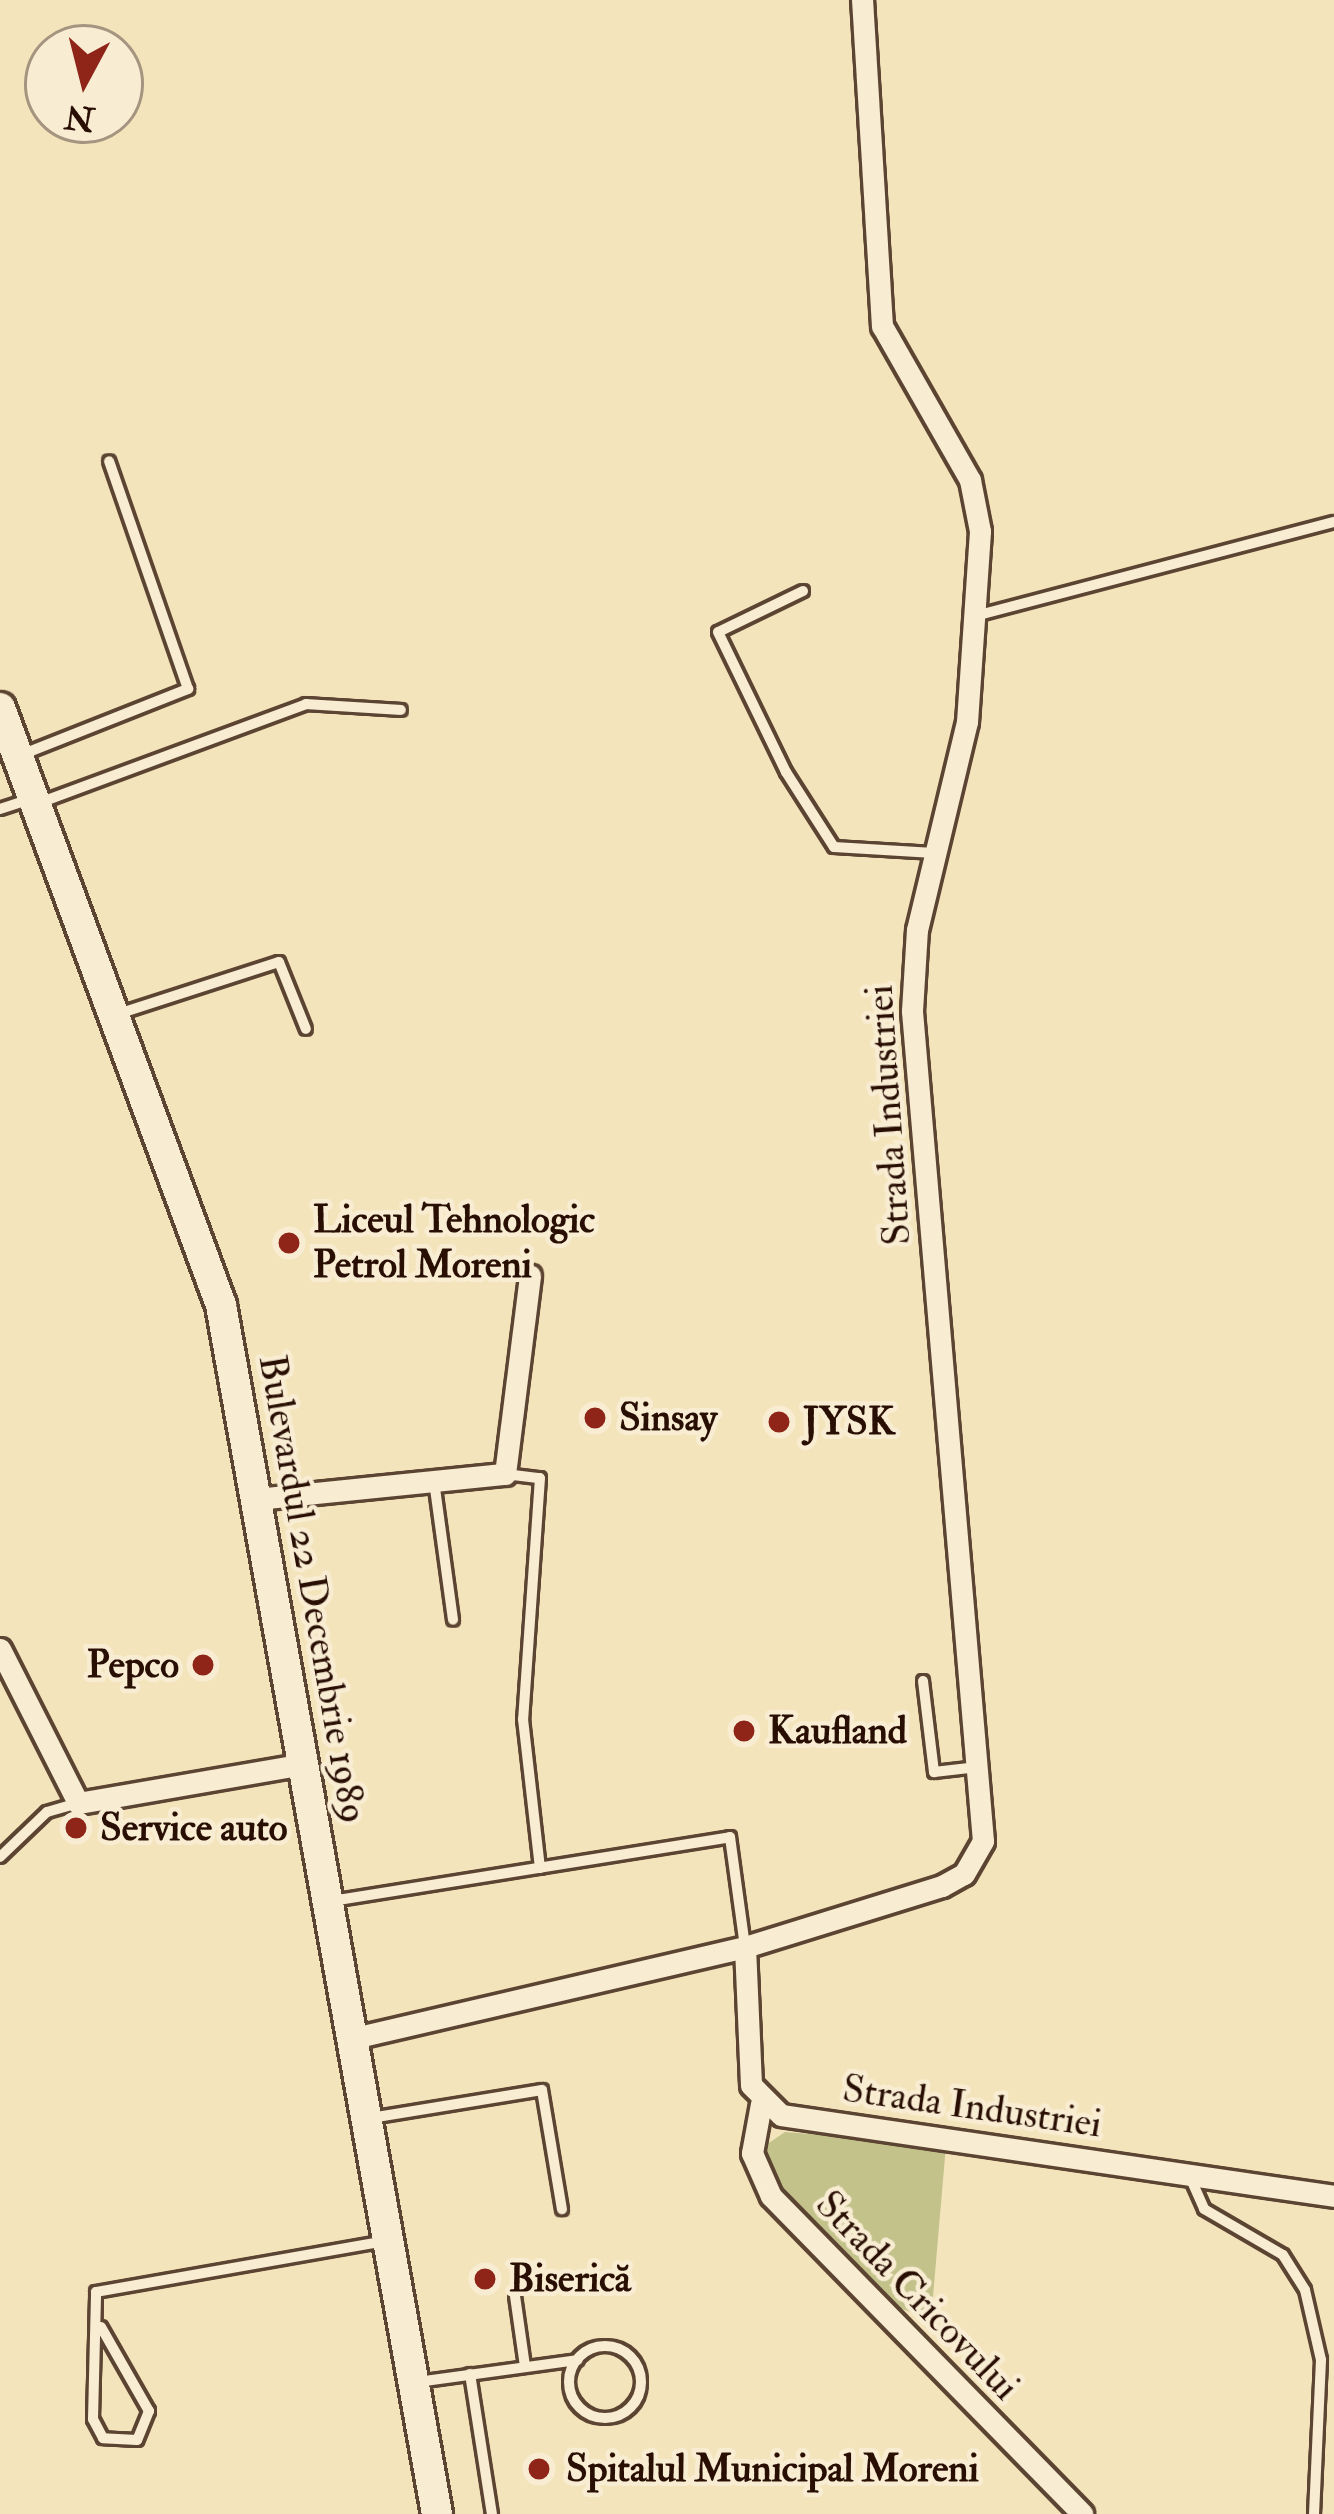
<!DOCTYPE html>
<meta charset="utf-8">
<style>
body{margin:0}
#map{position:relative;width:1334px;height:2514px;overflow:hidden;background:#f4e4bb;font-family:"IM FELL Double Pica",serif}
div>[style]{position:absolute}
.green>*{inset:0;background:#c3c28b}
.roads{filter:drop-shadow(3px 0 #5c4432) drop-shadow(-3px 0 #5c4432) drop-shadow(0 3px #5c4432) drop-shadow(0 -3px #5c4432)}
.lane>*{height:10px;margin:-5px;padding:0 5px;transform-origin:5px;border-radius:5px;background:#f8edd3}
.lane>.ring{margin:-5px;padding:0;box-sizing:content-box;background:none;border:10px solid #f8edd3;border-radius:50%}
.street>*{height:21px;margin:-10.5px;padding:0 10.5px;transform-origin:10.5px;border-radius:10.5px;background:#f8edd3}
.secondary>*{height:30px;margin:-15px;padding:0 15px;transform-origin:15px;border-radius:15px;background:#f8edd3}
.dots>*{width:33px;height:33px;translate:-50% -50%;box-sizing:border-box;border:6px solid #f8edd3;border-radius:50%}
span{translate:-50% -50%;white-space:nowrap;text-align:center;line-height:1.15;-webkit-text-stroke:9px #f8edd3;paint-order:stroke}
.street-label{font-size:39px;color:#290e04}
.poi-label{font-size:39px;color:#290e04;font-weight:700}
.left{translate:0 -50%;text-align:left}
.right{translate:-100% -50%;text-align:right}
.north{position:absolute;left:24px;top:24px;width:120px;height:120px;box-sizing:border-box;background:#f8edd3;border:3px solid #a59480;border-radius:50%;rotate:187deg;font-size:33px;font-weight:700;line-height:48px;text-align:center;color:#290e04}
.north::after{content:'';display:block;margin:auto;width:42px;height:54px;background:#8f2418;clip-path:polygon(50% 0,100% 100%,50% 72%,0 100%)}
</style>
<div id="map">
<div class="green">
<i style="clip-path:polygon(785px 2132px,946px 2145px,931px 2320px,897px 2307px,777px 2187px,763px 2147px)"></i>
</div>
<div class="roads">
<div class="lane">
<i style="left:803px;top:591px;width:94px;rotate:154.2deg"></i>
<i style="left:718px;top:632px;width:156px;rotate:64.1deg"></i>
<i style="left:786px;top:772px;width:89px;rotate:57.4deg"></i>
<i style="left:834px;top:847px;width:100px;rotate:3.4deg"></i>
<i style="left:979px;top:615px;width:367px;rotate:-14.7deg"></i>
<i style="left:21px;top:755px;width:180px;rotate:-21.6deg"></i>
<i style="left:188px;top:689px;width:241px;rotate:-109.1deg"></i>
<i style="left:39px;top:803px;width:285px;rotate:-20.3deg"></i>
<i style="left:306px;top:704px;width:95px;rotate:3.6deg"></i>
<i style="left:0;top:809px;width:33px;rotate:-18deg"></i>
<i style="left:118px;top:1014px;width:169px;rotate:-17.9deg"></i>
<i style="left:279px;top:962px;width:72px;rotate:68.1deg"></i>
<i style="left:505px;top:1474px;width:35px;rotate:7deg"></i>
<i style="left:540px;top:1478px;width:242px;rotate:94deg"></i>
<i style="left:523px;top:1719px;width:150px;rotate:83.5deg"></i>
<i style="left:434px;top:1481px;width:140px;rotate:82.2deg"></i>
<i style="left:923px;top:1681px;width:92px;rotate:83.1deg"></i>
<i style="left:934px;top:1772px;width:44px;rotate:-6.5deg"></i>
<i style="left:0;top:1857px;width:65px;rotate:-43.8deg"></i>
<i style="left:47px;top:1812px;width:32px;rotate:-16deg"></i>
<i style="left:332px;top:1901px;width:403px;rotate:-9.1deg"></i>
<i style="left:730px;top:1837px;width:111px;rotate:82.2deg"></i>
<i style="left:371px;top:2118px;width:173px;rotate:-9.3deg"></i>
<i style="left:542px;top:2090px;width:121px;rotate:80.5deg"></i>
<i style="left:1190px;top:2177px;width:35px;rotate:66deg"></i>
<i style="left:1204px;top:2209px;width:91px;rotate:30.2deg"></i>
<i style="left:1283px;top:2255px;width:41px;rotate:57.8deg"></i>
<i style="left:1305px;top:2290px;width:72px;rotate:77.1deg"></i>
<i style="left:1321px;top:2360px;width:154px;rotate:92.6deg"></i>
<i style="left:515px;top:2296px;width:71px;rotate:81.9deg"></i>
<i style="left:101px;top:2327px;width:97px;rotate:60.3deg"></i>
<i style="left:149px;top:2411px;width:31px;rotate:112deg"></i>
<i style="left:137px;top:2440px;width:34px;rotate:-177deg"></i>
<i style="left:103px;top:2438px;width:21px;rotate:-118deg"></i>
<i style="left:93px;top:2419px;width:127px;rotate:-88.6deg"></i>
<i style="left:96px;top:2292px;width:294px;rotate:-10deg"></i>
<i class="ring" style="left:569px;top:2346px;width:62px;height:62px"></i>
<i style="left:470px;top:2374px;width:142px;rotate:81.1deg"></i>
<i style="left:417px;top:2382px;width:162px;rotate:-7.8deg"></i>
</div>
<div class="street">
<i style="left:257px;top:1499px;width:249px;rotate:-5.8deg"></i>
<i style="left:505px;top:1474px;width:200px;rotate:-82.8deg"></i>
<i style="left:0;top:1649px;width:173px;rotate:63.1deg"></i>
<i style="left:78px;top:1803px;width:229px;rotate:-9.8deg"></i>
<i style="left:745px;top:1947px;width:138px;rotate:87.5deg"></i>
<i style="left:751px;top:2085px;width:42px;rotate:45deg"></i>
<i style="left:781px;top:2115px;width:559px;rotate:8.33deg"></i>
<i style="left:354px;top:2038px;width:401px;rotate:-13.1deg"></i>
<i style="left:745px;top:1947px;width:206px;rotate:-17.2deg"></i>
<i style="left:942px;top:1886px;width:25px;rotate:-29deg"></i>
<i style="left:964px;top:1874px;width:38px;rotate:-60deg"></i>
<i style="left:983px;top:1841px;width:833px;rotate:-94.89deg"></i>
<i style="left:912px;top:1011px;width:81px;rotate:-86.5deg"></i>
<i style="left:917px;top:930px;width:214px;rotate:-76.5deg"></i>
<i style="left:967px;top:722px;width:191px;rotate:-86.1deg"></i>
<i style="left:980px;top:531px;width:52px;rotate:-101.1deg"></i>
<i style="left:970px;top:480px;width:177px;rotate:-119.7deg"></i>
<i style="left:882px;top:326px;width:327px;rotate:-93.5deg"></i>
<i style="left:761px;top:2104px;width:50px;rotate:100.4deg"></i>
<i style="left:752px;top:2153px;width:47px;rotate:66.2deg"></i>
<i style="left:771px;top:2196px;width:445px;rotate:45.6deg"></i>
</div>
<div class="secondary">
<i style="left:0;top:708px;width:637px;rotate:69.69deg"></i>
<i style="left:221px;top:1305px;width:1228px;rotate:79.87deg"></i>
</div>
</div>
<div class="dots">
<i style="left:289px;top:1243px;background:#8f2418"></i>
<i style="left:595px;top:1418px;background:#8f2418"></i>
<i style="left:779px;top:1422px;background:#8f2418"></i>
<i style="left:203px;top:1665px;background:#8f2418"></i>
<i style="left:744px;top:1731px;background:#8f2418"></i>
<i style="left:76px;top:1828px;background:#8f2418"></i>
<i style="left:485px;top:2279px;background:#8f2418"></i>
<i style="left:539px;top:2469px;background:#8f2418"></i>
</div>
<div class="street-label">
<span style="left:889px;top:1115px;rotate:-94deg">Strada Industriei</span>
<span style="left:312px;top:1589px;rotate:80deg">Bulevardul 22 Decembrie 1989</span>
<span style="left:972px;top:2107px;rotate:8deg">Strada Industriei</span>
<span style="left:917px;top:2296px;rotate:46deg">Strada Cricovului</span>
</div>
<div class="poi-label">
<span class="left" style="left:313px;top:1243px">Liceul Tehnologic<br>Petrol Moreni</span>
<span class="left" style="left:619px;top:1418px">Sinsay</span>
<span class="left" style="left:803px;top:1422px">JYSK</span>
<span class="right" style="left:179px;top:1665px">Pepco</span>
<span class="left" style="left:768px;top:1731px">Kaufland</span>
<span class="left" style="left:100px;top:1828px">Service auto</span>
<span class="left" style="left:509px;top:2279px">Biserică</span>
<span class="left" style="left:566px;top:2469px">Spitalul Municipal Moreni</span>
</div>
<div class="north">N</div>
</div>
